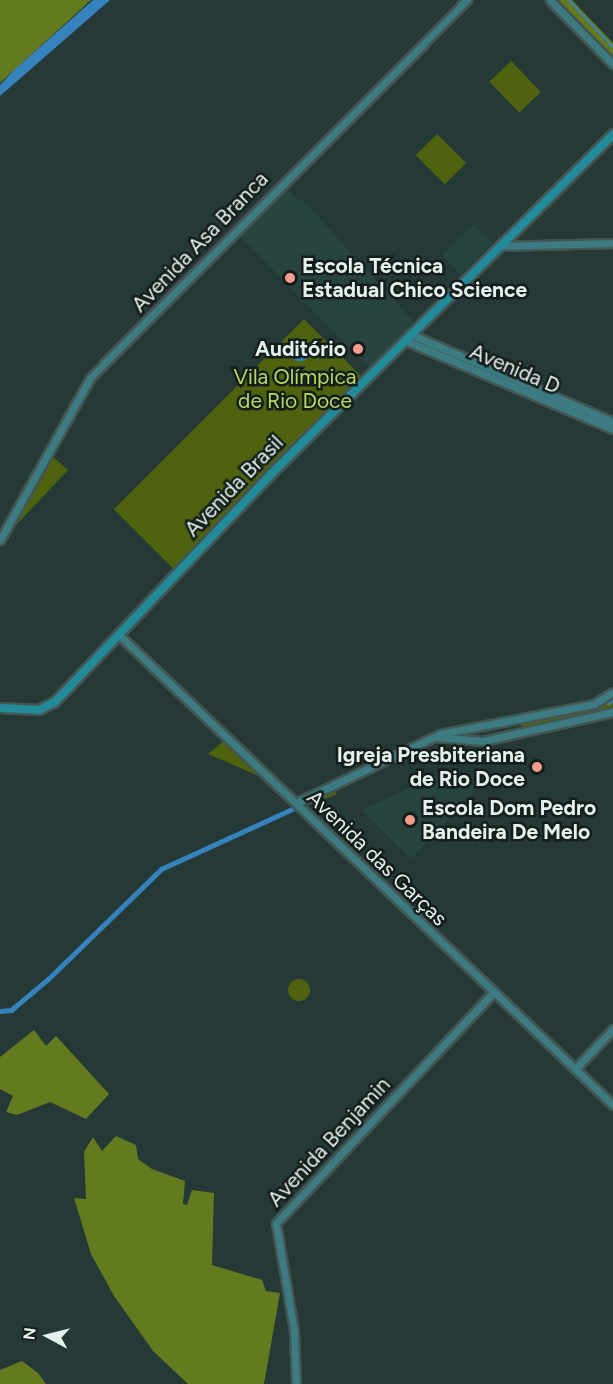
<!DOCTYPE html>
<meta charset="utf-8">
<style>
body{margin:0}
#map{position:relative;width:613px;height:1384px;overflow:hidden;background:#253936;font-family:Figtree,sans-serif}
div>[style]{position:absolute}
.built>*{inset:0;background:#274440;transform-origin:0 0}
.green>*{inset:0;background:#4f630f;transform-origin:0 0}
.round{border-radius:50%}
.forest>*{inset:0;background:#637a1e}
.water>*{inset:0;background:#3582bd}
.stream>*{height:1.5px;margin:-0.75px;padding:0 0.75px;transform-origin:0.75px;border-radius:0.75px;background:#3582bd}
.canal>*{height:5px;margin:-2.5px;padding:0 2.5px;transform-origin:2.5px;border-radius:2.5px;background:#3582bd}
.roads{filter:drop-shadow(2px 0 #445654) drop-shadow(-2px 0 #445654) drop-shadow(0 2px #445654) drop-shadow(0 -2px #445654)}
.secondary>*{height:7px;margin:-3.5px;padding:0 3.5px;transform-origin:3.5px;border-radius:3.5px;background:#3b7b81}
.primary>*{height:8px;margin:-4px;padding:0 4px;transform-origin:4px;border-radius:4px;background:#228b9a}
.dots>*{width:16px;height:16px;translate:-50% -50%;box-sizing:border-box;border:3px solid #151e1c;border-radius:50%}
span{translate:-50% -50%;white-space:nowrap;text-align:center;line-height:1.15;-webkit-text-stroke:5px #151e1c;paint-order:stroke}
.street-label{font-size:21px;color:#e5f1ef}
.poi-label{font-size:21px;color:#e5f1ef;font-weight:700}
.left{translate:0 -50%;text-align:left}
.right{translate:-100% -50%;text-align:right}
.park-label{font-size:21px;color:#b8d864}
.north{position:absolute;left:18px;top:1306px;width:60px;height:60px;-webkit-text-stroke:4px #151e1c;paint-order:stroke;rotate:277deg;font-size:16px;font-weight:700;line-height:24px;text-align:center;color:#e5f1ef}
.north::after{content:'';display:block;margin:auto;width:21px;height:27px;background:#e5f1ef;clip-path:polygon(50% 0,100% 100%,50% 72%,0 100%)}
</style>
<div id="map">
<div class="built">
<i style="clip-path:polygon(286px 188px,299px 202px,302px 199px,414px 322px,369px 368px,238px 234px)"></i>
<i style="left:473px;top:224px;width:27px;height:44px;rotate:45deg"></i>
<i style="clip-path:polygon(451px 769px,477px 789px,411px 859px,361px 810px)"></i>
</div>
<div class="green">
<i style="left:511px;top:61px;width:43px;height:30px;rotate:46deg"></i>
<i style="left:437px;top:134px;width:41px;height:30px;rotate:45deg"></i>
<i style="left:304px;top:319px;width:85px;height:269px;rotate:45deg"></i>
<i style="clip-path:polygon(46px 451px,68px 470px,1px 541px)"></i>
<i style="clip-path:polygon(613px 692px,613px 706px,595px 719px,529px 732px,519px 724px,586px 709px)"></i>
<i style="clip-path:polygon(225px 740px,259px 773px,259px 776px,208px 754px)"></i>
<i style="clip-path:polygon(335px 787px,336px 795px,304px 806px,307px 800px)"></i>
<i class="round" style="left:288px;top:979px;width:22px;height:22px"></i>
</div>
<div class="forest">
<i style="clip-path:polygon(0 0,91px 0,0 83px)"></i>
<i style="clip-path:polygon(552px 0,572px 0,613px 43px,613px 63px)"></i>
<i style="clip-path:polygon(34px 1030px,46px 1046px,56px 1036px,109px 1094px,86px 1119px,50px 1102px,17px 1115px,6px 1112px,13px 1096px,0 1089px,0 1057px)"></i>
<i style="clip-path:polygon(116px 1136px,136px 1145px,138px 1159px,152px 1169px,185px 1181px,183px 1204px,187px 1205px,192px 1190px,214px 1193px,212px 1265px,262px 1280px,266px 1291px,280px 1293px,264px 1384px,188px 1384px,153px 1351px,114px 1296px,91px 1254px,74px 1198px,86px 1199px,84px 1152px,93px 1137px,102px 1151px)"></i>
<i style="clip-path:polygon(22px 1361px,38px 1373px,46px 1384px,0 1384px,0 1370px)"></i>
</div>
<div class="water">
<i style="clip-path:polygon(93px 0,110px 0,0 96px,0 85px,14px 70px)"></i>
<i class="round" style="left:289px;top:339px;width:22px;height:22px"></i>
</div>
<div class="stream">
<i style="left:569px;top:0;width:64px;rotate:46.9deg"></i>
</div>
<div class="canal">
<i style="left:608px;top:702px;width:6px;rotate:-39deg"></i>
<i style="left:0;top:1011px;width:11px;rotate:-5deg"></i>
<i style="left:11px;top:1010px;width:48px;rotate:-40deg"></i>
<i style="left:48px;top:979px;width:158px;rotate:-44.2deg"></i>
<i style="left:161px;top:869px;width:144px;rotate:-24.6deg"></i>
</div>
<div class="roads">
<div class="secondary">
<i style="left:550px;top:0;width:90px;rotate:45.5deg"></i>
<i style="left:499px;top:246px;width:114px;rotate:-1.5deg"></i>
<i style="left:410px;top:334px;width:221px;rotate:23.4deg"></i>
<i style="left:404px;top:340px;width:227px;rotate:23.1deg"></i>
<i style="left:0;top:540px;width:185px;rotate:-60.9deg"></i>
<i style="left:90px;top:378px;width:534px;rotate:-45.08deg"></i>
<i style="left:118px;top:634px;width:683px;rotate:43.58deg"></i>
<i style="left:436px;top:737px;width:47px;rotate:4.9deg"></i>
<i style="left:483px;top:741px;width:133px;rotate:-12.6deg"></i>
<i style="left:296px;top:803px;width:160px;rotate:-25.6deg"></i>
<i style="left:440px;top:734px;width:157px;rotate:-11deg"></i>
<i style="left:594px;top:704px;width:22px;rotate:-32deg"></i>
<i style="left:575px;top:1069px;width:55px;rotate:-46.5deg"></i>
<i style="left:296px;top:1384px;width:53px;rotate:-92.2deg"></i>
<i style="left:294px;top:1331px;width:109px;rotate:-99.5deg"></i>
<i style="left:276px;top:1223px;width:318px;rotate:-46.7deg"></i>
</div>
<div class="primary">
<i style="left:0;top:708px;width:39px;rotate:3deg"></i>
<i style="left:39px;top:710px;width:18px;rotate:-27deg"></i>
<i style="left:55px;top:702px;width:314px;rotate:-46.5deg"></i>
<i style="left:271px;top:474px;width:482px;rotate:-44.8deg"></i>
</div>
</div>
<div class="dots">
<i style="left:290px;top:278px;background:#f59d8d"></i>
<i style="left:358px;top:349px;background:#f59d8d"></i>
<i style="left:537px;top:767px;background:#f59d8d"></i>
<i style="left:410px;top:820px;background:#f59d8d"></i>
</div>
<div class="street-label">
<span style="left:200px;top:242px;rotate:-46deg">Avenida Asa Branca</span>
<span style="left:515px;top:369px;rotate:23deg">Avenida D</span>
<span style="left:234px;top:486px;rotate:-46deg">Avenida Brasil</span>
<span style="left:377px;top:858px;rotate:44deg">Avenida das Garças</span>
<span style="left:329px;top:1142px;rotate:-47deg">Avenida Benjamin</span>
</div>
<div class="poi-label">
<span class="left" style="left:302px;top:278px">Escola Técnica<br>Estadual Chico Science</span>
<span class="right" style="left:346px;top:349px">Auditório</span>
<span class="right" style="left:525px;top:767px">Igreja Presbiteriana<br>de Rio Doce</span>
<span class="left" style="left:422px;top:820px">Escola Dom Pedro<br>Bandeira De Melo</span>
</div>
<div class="park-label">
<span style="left:295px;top:389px">Vila Olímpica<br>de Rio Doce</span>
</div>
<div class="north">N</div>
</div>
